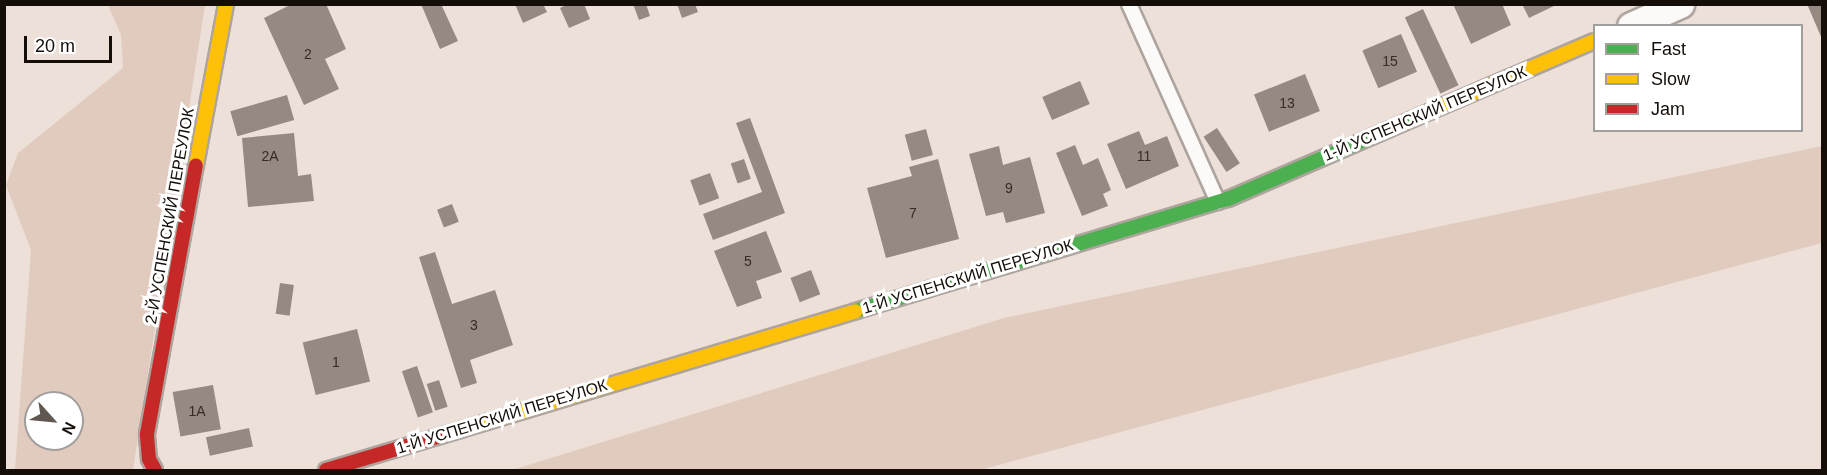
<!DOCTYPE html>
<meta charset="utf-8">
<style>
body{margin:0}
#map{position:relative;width:1827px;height:475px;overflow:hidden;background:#ede0d8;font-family:Arial,sans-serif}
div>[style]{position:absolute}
.green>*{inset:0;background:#e1cbbf}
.building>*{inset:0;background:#958981;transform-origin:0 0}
.roads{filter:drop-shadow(2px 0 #aea49e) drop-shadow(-2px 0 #aea49e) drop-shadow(0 2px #aea49e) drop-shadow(0 -2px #aea49e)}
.lane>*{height:14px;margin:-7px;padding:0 7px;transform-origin:7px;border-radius:7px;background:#fcfaf9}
.street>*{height:27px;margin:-13.5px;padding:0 13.5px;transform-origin:13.5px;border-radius:13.5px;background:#fcfaf9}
.fast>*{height:14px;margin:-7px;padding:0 7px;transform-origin:7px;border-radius:7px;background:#4caf50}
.slow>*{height:14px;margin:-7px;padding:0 7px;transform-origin:7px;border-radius:7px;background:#ffc107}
.jam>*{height:14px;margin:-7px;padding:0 7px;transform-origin:7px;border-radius:7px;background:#c62828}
span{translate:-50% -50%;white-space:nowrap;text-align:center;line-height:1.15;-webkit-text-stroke:6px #fff;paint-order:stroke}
.number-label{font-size:14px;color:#352c26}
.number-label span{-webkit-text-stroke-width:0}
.street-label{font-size:16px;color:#150d08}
.frame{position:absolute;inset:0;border:6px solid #150d08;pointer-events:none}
.legend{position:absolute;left:1593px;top:24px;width:210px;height:108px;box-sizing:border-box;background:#fff;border:2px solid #a19e9c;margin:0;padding:8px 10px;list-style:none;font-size:18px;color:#150d08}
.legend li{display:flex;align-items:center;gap:12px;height:30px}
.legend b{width:30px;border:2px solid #a19e9c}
.north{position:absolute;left:24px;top:391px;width:60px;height:60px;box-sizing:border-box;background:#fff;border:2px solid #a19e9c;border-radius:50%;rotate:117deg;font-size:16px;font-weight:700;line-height:24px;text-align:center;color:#150d08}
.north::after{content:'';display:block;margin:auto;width:21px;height:27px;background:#615751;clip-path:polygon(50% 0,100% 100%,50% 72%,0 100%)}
.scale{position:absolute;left:24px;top:36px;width:88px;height:27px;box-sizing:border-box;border:3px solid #150d08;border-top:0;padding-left:8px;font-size:18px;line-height:21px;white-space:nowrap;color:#150d08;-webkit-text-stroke:4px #fff;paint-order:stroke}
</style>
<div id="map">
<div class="green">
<i style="clip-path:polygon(evenodd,108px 5px,205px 5px,133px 470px,15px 470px,31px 250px,6px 185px,18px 153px,123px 68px,121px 35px,108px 5px,36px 403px,72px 403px,72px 439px,36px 439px,36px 403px)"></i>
<i style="clip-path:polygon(1822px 146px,1822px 243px,980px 470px,512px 470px,1004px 318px)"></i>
</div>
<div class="building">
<i style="clip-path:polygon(292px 4px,326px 4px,346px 49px,325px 59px,339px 89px,304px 105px,264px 18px)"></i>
<i style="clip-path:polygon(421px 4px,441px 4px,458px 41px,440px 49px)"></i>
<i style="clip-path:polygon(515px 4px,543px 4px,547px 12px,523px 23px)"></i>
<i style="clip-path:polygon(568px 4px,584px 4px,590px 19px,569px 28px,560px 8px)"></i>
<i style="clip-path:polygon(633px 4px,646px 4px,650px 16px,639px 20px)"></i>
<i style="clip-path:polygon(677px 4px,695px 4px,698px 12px,682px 18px)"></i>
<i style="clip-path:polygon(1453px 4px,1502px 4px,1511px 25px,1471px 44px)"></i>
<i style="clip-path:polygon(1522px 4px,1558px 4px,1529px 18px)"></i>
<i style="clip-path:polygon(1807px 4px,1822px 4px,1822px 39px)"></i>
<i style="left:1423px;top:9px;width:84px;height:20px;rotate:65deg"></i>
<i style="left:1401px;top:34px;width:41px;height:42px;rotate:67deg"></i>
<i style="left:1305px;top:74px;width:40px;height:55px;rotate:68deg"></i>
<i style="left:1080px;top:81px;width:25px;height:41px;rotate:67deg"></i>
<i style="left:287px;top:95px;width:26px;height:59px;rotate:74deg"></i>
<i style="clip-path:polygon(750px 118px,785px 213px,713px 240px,703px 214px,762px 192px,736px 123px)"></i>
<i style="left:1217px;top:128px;width:42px;height:16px;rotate:57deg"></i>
<i style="left:926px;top:129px;width:27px;height:22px;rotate:75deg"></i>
<i style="clip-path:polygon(1139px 131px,1145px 145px,1167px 136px,1179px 166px,1126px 189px,1107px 144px)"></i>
<i style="clip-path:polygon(294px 133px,298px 176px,311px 174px,314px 201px,248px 207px,242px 138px)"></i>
<i style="clip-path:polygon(1075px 145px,1083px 165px,1098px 158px,1111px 190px,1103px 194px,1108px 206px,1082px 216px,1056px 153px)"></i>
<i style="clip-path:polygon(999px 146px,1003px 165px,1030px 157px,1045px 213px,1006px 223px,1003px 212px,986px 216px,969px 154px)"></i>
<i style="left:744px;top:159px;width:21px;height:14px;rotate:71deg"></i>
<i style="clip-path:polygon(938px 159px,959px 239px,886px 258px,867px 188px,912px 176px,909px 167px)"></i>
<i style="left:710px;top:173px;width:27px;height:21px;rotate:70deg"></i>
<i style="left:452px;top:204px;width:19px;height:16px;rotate:69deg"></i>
<i style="clip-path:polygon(766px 231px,782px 272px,756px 281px,762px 298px,737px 307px,714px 251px)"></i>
<i style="clip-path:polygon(435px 252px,452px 304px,495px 290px,513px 345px,470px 360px,477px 383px,461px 388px,419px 257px)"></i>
<i style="left:811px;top:270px;width:26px;height:22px;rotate:69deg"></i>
<i style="left:280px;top:283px;width:14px;height:31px;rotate:8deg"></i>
<i style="left:357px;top:329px;width:54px;height:56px;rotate:76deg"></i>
<i style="left:417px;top:366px;width:49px;height:16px;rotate:71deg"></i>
<i style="left:439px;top:380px;width:28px;height:13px;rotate:72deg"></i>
<i style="left:213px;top:385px;width:45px;height:41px;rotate:80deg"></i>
<i style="left:249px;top:428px;width:19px;height:44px;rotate:78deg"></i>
</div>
<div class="roads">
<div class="lane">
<i style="left:1129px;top:4px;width:217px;rotate:65.8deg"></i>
</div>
<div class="street">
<i style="left:1631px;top:26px;width:54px;rotate:-24.2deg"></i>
</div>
<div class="fast">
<i style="left:856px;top:311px;width:388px;rotate:-16.8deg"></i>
<i style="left:1228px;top:199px;width:221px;rotate:-23.4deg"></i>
</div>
<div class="slow">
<i style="left:1431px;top:111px;width:177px;rotate:-23.2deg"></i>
<i style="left:196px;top:165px;width:164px;rotate:-79.4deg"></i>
<i style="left:460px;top:430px;width:413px;rotate:-16.7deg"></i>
</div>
<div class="jam">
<i style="left:155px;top:470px;width:13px;rotate:-119deg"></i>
<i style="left:149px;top:459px;width:25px;rotate:-95deg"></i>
<i style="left:147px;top:434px;width:273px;rotate:-79.7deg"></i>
<i style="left:326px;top:470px;width:140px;rotate:-16.6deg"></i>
</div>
</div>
<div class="number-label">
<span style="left:308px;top:54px">2</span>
<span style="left:1390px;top:61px">15</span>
<span style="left:1287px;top:103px">13</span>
<span style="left:270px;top:156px">2А</span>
<span style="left:1144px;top:156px">11</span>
<span style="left:1009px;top:188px">9</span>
<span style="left:913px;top:213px">7</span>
<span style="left:748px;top:261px">5</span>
<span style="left:474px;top:325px">3</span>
<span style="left:336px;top:362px">1</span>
<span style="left:197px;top:411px">1А</span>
</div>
<div class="street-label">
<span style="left:1425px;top:114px;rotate:-23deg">1-Й УСПЕНСКИЙ ПЕРЕУЛОК</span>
<span style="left:170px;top:216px;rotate:-80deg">2-Й УСПЕНСКИЙ ПЕРЕУЛОК</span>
<span style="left:968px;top:277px;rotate:-17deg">1-Й УСПЕНСКИЙ ПЕРЕУЛОК</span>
<span style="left:502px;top:417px;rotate:-17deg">1-Й УСПЕНСКИЙ ПЕРЕУЛОК</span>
</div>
<div class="frame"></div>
<ul class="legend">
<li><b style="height:8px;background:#4caf50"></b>Fast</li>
<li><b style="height:8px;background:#ffc107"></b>Slow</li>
<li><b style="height:8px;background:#c62828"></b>Jam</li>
</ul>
<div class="north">N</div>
<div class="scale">20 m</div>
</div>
